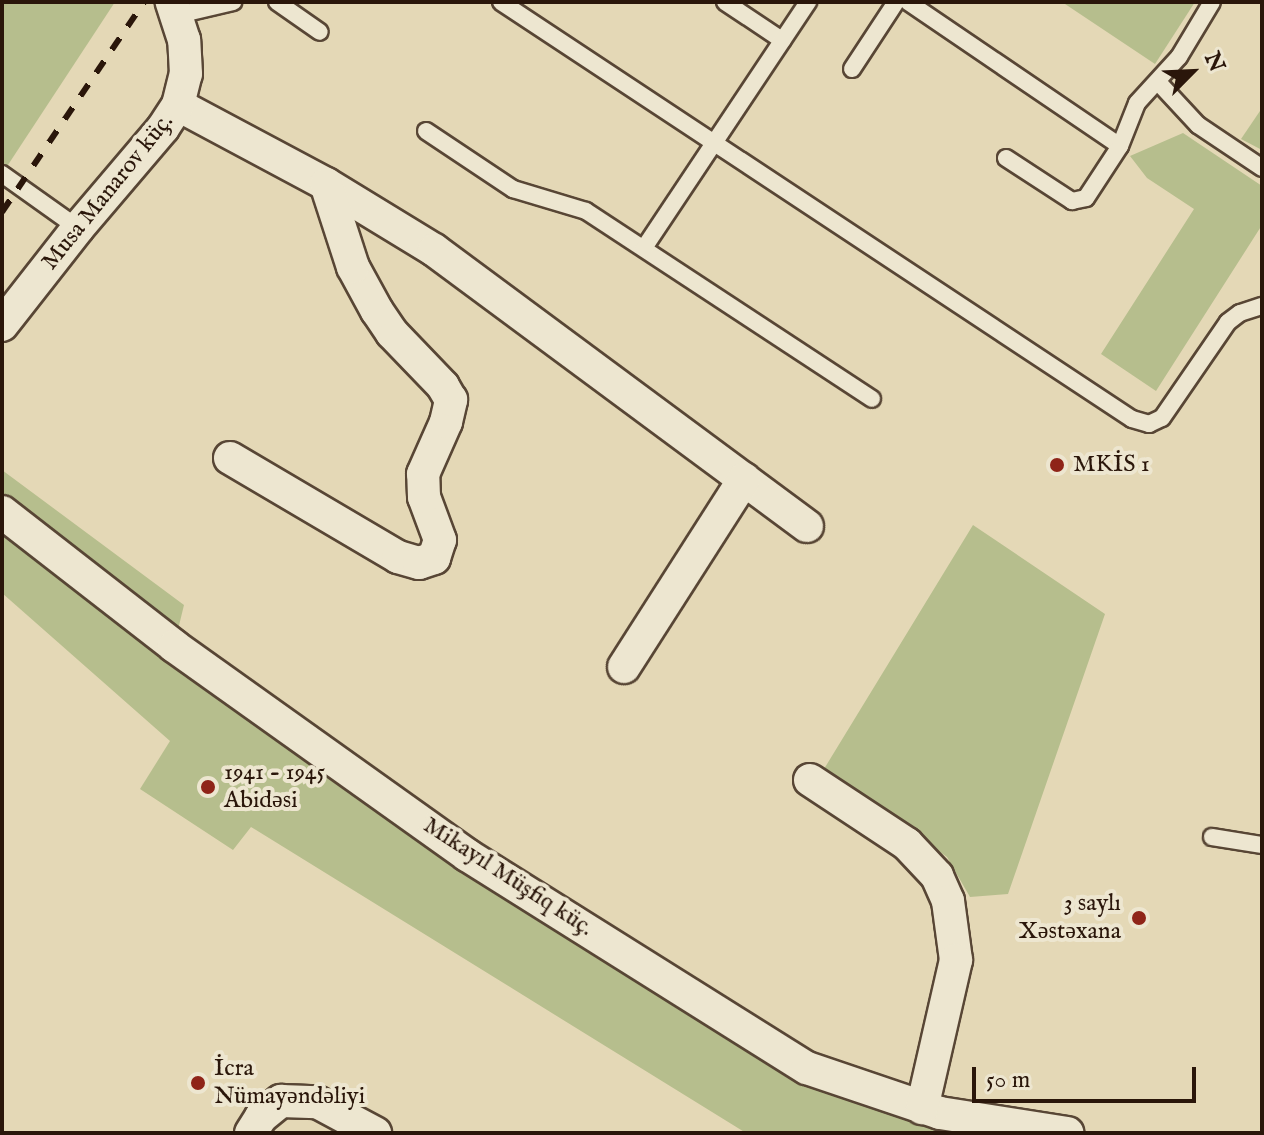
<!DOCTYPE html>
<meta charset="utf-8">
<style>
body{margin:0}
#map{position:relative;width:1264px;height:1135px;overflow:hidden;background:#e4d8b6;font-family:"IM FELL English",serif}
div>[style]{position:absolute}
.green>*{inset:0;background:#b6be8d}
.roads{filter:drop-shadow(2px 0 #584635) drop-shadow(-2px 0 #584635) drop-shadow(0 2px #584635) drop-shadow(0 -2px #584635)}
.lane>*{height:16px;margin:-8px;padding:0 8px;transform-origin:8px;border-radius:8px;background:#ede6d0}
.street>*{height:32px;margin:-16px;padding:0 16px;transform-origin:16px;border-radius:16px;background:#ede6d0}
.rail>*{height:6px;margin-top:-3px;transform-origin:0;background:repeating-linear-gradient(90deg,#2a160a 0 14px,transparent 0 28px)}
.dots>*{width:22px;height:22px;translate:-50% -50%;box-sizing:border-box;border:4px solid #ede6d0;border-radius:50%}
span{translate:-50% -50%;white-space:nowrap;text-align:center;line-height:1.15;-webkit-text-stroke:8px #ede6d0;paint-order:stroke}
.street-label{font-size:24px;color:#2a160a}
.poi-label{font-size:24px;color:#2a160a}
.left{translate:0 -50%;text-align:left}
.right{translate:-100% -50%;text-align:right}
.frame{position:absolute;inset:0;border:4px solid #2a160a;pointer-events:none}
.north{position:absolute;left:1152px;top:32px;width:80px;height:80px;-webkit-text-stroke:6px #ede6d0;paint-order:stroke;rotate:66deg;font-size:22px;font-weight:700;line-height:32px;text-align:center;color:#2a160a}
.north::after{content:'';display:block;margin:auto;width:28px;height:36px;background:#2a160a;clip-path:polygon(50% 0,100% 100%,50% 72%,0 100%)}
.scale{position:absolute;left:972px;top:1067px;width:224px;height:36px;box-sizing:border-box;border:4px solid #2a160a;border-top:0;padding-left:10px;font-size:24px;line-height:28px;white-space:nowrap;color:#2a160a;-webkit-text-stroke:6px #ede6d0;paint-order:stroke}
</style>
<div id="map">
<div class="green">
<i style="clip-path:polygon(2px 2px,115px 2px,2px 174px)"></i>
<i style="clip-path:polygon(1062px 2px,1195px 2px,1155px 64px)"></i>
<i style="clip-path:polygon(1262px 108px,1262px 150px,1241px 139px)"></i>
<i style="clip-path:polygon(1183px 133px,1262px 186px,1262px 225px,1156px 391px,1101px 354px,1194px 209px,1147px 178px,1130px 156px)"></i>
<i style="clip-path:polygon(2px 470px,184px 605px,174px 646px,726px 1014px,940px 1113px,1098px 1133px,746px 1133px,251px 827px,233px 850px,140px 789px,170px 741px,2px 593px)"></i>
<i style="clip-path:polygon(973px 525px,1105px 614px,1008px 894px,970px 897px,947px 857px,824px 769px)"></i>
</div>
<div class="roads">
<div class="lane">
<i style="left:277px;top:2px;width:52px;rotate:34.9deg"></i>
<i style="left:501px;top:2px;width:756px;rotate:33.46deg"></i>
<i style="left:1132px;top:419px;width:18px;rotate:16deg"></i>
<i style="left:1149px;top:424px;width:14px;rotate:-25deg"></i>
<i style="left:1162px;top:418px;width:116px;rotate:-55.5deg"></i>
<i style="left:1228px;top:322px;width:15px;rotate:-37deg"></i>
<i style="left:1240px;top:313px;width:23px;rotate:-18deg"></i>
<i style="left:725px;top:2px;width:69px;rotate:33.7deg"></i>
<i style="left:908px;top:2px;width:256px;rotate:34.2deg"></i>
<i style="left:178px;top:15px;width:57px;rotate:-13.3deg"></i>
<i style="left:852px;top:69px;width:80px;rotate:-56.7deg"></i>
<i style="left:1158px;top:82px;width:59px;rotate:47.1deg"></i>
<i style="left:1198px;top:125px;width:77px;rotate:33.9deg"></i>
<i style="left:426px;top:131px;width:105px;rotate:33.7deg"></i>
<i style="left:513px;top:189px;width:76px;rotate:16.8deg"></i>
<i style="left:586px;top:211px;width:342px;rotate:33.3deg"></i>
<i style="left:1006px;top:158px;width:79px;rotate:33.1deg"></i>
<i style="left:1072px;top:201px;width:14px;rotate:-12deg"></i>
<i style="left:1086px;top:198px;width:62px;rotate:-56.8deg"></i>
<i style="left:1120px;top:146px;width:46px;rotate:-68.4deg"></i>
<i style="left:1137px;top:103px;width:62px;rotate:-47.6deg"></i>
<i style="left:1179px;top:57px;width:64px;rotate:-59deg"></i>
<i style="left:2px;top:174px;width:93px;rotate:35.4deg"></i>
<i style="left:644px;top:248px;width:296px;rotate:-56.3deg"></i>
<i style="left:1212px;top:837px;width:51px;rotate:9.1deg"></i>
</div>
<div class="street">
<i style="left:178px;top:105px;width:168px;rotate:28.1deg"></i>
<i style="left:326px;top:184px;width:127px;rotate:31.4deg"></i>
<i style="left:434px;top:250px;width:464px;rotate:36.5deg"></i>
<i style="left:2px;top:325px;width:123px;rotate:-51.9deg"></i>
<i style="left:78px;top:228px;width:131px;rotate:-49.6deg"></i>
<i style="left:163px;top:128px;width:27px;rotate:-57deg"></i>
<i style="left:178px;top:105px;width:32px;rotate:-76deg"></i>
<i style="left:186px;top:74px;width:34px;rotate:-93deg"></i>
<i style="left:184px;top:40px;width:40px;rotate:-108deg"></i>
<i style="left:230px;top:458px;width:195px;rotate:30.5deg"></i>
<i style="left:398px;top:557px;width:22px;rotate:16deg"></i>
<i style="left:419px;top:563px;width:16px;rotate:-18deg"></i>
<i style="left:434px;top:558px;width:19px;rotate:-72deg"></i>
<i style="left:440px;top:540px;width:46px;rotate:-110.4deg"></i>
<i style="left:424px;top:497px;width:23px;rotate:-92deg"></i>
<i style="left:423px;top:474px;width:57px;rotate:-66.1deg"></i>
<i style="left:446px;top:422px;width:23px;rotate:-77deg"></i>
<i style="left:451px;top:400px;width:16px;rotate:-120deg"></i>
<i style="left:443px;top:386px;width:74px;rotate:-133.9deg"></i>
<i style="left:392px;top:333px;width:27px;rotate:-124deg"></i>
<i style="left:377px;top:311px;width:50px;rotate:-118.6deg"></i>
<i style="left:353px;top:267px;width:87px;rotate:-108deg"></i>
<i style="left:2px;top:512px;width:218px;rotate:37.9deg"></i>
<i style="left:174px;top:646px;width:360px;rotate:35.5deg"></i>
<i style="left:467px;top:855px;width:401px;rotate:32.1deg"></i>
<i style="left:807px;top:1068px;width:140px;rotate:18.7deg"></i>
<i style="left:940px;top:1113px;width:129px;rotate:8.9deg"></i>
<i style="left:624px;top:667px;width:223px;rotate:-57.4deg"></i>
<i style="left:810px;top:780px;width:116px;rotate:33.4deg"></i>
<i style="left:907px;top:844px;width:44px;rotate:46.8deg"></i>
<i style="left:937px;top:876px;width:27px;rotate:66deg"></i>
<i style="left:948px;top:901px;width:60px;rotate:82.3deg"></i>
<i style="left:956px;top:960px;width:152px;rotate:102.9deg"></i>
<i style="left:251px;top:1133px;width:19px;rotate:-58deg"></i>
<i style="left:261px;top:1117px;width:26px;rotate:-39deg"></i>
<i style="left:281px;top:1101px;width:36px;rotate:2deg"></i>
<i style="left:317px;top:1102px;width:66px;rotate:28.1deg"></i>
</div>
</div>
<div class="rail">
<i style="left:2px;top:212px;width:254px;rotate:-55.9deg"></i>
</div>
<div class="dots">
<i style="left:1057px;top:465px;background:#8f2418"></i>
<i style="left:208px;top:787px;background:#8f2418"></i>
<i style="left:1139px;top:918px;background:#8f2418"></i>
<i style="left:198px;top:1083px;background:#8f2418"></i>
</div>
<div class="street-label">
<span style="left:108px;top:192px;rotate:-51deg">Musa Manarov küç.</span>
<span style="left:508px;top:877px;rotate:33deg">Mikayıl Müşfiq küç.</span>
</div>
<div class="poi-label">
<span class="left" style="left:1073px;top:465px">MKİS 1</span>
<span class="left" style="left:224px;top:787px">1941 - 1945<br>Abidəsi</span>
<span class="right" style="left:1121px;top:918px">3 saylı<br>Xəstəxana</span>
<span class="left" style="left:214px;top:1083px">İcra<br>Nümayəndəliyi</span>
</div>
<div class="frame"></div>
<div class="north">N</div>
<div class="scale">50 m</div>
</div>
